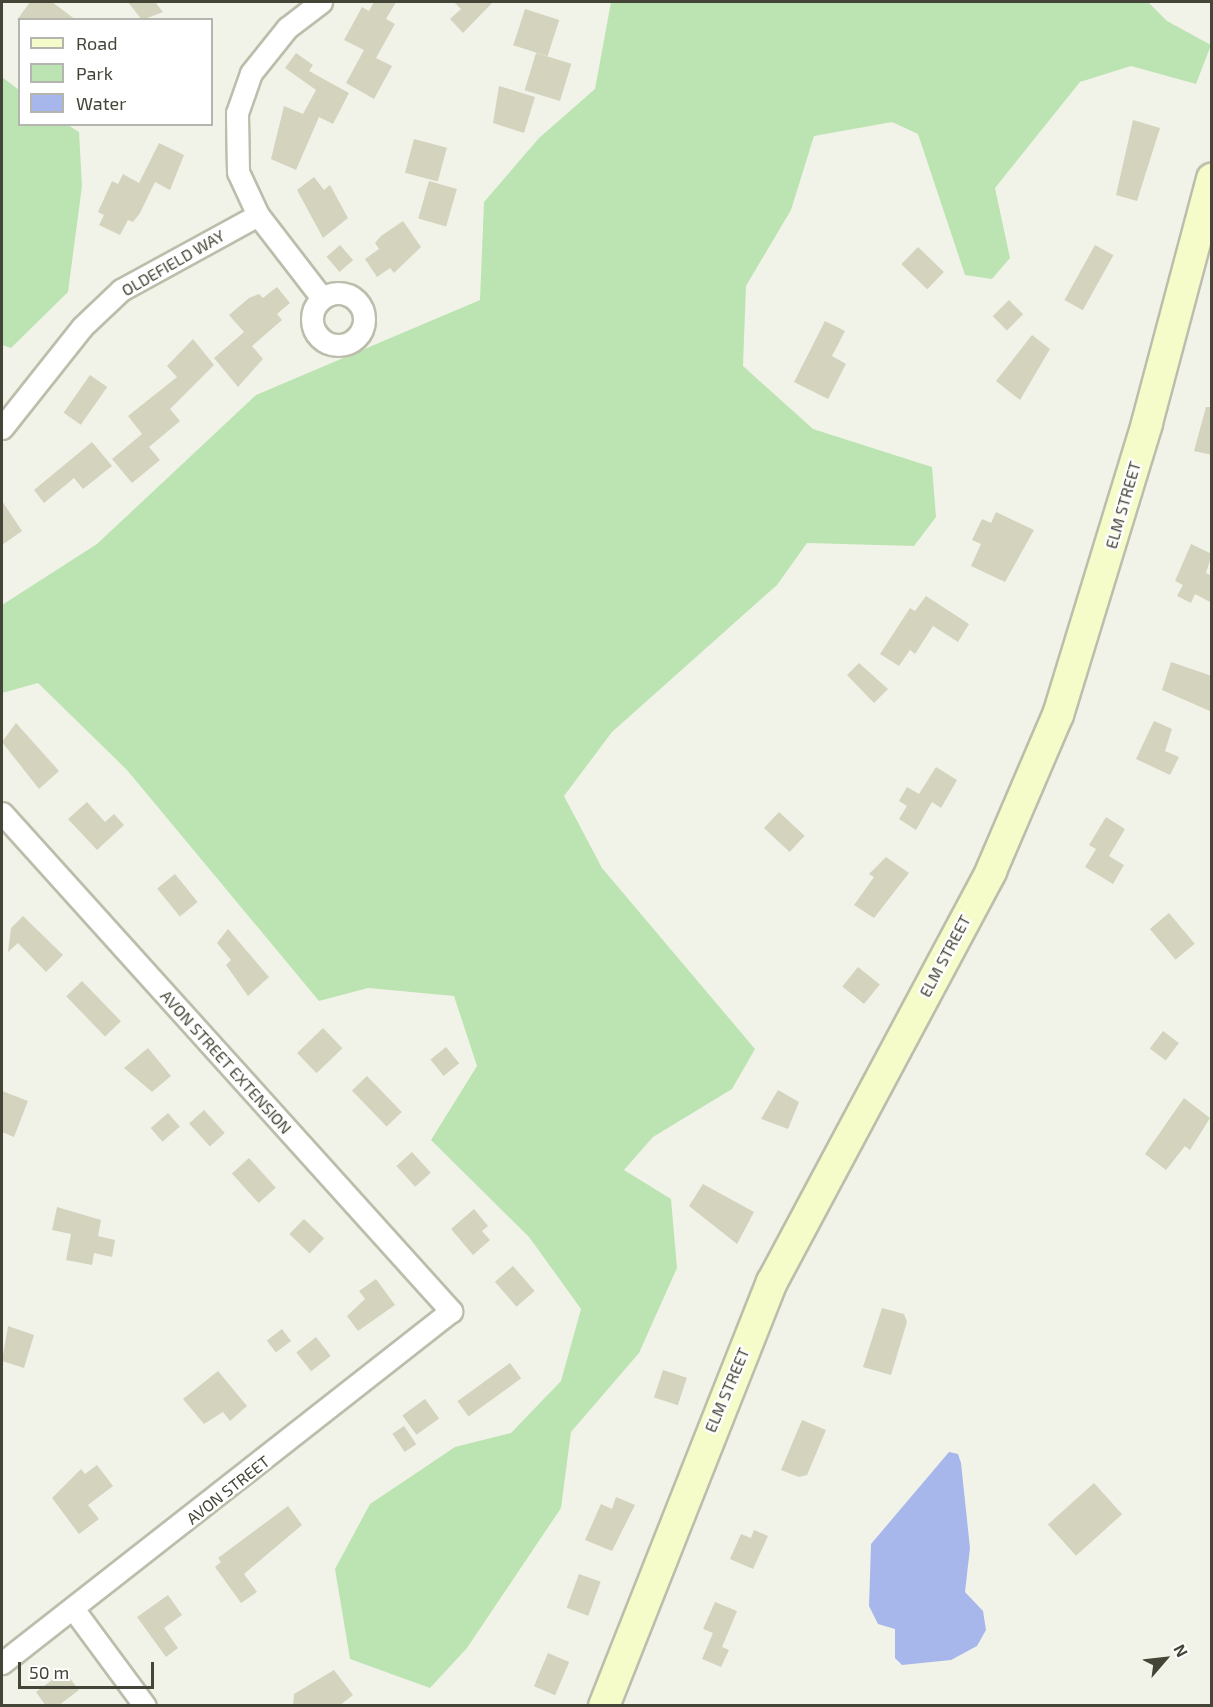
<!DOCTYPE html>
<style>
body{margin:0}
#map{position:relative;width:1213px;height:1707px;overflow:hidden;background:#f2f3e8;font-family:"Exo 2",sans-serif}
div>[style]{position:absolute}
.green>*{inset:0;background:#bce4b3}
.water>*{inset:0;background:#a8b7eb}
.building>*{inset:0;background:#d3d3be;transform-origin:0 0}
.roads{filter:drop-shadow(2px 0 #bdbdab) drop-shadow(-2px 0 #bdbdab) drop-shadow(0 2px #bdbdab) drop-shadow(0 -2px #bdbdab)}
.street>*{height:21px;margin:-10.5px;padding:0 10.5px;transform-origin:10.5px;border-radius:10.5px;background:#fff}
.street>.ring{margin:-10.5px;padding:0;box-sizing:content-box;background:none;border:21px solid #fff;border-radius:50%}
.secondary>*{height:30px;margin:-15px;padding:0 15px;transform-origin:15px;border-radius:15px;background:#f5fbc9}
span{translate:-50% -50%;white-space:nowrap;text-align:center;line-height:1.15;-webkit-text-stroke:5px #fff;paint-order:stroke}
.street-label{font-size:16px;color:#454537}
.frame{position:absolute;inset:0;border:3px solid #454537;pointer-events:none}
.legend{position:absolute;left:18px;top:18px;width:195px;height:108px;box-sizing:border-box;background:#fff;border:2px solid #b5b5af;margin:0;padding:8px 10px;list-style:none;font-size:18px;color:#454537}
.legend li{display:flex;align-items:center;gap:12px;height:30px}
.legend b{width:30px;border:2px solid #b5b5af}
.north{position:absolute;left:1135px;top:1629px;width:60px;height:60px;-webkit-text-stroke:4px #fff;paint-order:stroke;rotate:62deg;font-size:16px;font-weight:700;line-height:24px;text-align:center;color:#454537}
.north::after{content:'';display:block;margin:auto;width:21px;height:27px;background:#454537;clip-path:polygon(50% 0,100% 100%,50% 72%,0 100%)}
.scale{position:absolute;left:18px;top:1662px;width:136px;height:27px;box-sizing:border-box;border:3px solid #454537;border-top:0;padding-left:8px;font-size:18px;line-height:21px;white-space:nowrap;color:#454537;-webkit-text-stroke:4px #fff;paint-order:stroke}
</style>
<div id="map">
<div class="green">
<i style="clip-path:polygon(611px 2px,1148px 2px,1167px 21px,1211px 45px,1196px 84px,1131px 66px,1080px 82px,995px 188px,1010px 258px,992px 279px,965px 275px,918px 134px,892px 122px,814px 136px,791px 210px,746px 286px,743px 366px,813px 429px,932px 467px,936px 517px,914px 546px,807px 543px,777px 585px,612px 732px,564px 796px,602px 868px,755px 1049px,732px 1089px,653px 1137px,624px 1170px,671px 1199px,677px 1268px,639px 1353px,571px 1432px,561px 1508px,467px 1648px,430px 1688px,350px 1659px,335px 1569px,370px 1504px,455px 1447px,511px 1433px,561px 1381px,581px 1309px,529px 1237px,431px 1140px,477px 1066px,454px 996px,368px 988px,319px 1001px,127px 770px,38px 683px,2px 693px,2px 605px,97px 544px,256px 395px,480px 300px,484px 202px,539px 138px,595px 89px)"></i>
<i style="clip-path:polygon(2px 77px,19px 90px,20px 124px,68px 125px,79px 132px,82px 186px,68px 292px,11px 348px,2px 345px)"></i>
</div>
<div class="water">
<i style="clip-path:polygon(949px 1452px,958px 1454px,961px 1463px,970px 1548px,965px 1592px,983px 1611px,986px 1630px,977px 1646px,951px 1660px,902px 1665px,895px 1658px,895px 1629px,878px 1624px,869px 1606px,871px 1544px)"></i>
</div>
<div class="building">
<i style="clip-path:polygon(30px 2px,52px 2px,76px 20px,17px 20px)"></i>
<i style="clip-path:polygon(128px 2px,155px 2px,163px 12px,142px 20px)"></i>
<i style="clip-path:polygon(374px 2px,396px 2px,386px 19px,395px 24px,376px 58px,392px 66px,374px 99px,346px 83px,364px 50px,344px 40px,362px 7px,369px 11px)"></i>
<i style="clip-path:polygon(454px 2px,493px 2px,463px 33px,450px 19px,461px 9px)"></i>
<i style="left:525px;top:9px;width:36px;height:38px;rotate:18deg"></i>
<i style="clip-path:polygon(296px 53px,313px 65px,309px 71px,349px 93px,333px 124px,319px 117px,296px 170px,271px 159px,284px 106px,303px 114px,316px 90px,285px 68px)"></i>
<i style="left:536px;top:53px;width:37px;height:39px;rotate:17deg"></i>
<i style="clip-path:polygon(499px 86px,535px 97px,524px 133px,493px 123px)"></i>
<i style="clip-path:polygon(1133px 120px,1160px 128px,1137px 201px,1116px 195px)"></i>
<i style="left:414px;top:139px;width:34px;height:35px;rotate:15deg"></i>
<i style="clip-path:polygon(159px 143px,184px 155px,170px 190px,155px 182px,140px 213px,133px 222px,128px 220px,120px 235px,99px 225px,104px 215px,98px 212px,112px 181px,118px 184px,123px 174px,139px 183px)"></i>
<i style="clip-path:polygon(314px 177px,324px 190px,330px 185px,348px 218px,323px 238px,297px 190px)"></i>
<i style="left:429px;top:181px;width:29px;height:39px;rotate:16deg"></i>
<i style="clip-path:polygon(403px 221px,421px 247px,394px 273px,390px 268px,377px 277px,365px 259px,379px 249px,375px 243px,381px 236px)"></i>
<i style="left:340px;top:245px;width:20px;height:18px;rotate:49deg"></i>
<i style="left:1095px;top:245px;width:21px;height:63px;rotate:29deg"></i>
<i style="left:918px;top:247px;width:36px;height:24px;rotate:44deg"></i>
<i style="clip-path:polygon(277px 287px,290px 303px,277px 314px,282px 320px,252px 346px,263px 359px,238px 387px,214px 358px,244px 332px,229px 315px,249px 298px,259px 294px,263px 298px)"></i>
<i style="left:1009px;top:300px;width:20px;height:23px;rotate:45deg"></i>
<i style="clip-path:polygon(825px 321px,845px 331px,832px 356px,846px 364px,828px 399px,794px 382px)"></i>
<i style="clip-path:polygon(1032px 335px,1050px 349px,1020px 400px,996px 381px)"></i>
<i style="clip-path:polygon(193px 339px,214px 365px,170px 409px,180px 421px,149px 447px,160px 460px,132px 483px,112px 459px,142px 434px,128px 416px,177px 377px,167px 366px)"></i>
<i style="left:90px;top:375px;width:21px;height:46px;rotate:35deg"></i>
<i style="clip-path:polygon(1206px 407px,1212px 407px,1212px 455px,1194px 451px)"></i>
<i style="clip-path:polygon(92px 442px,112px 466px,83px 489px,74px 478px,44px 503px,34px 490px)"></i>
<i style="clip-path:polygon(2px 501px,22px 531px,2px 545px)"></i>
<i style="clip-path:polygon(996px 512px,1034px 530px,1005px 582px,971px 566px,981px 544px,972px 540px,982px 519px,991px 523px)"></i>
<i style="clip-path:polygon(1191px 544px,1212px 554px,1206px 573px,1212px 576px,1212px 603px,1195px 594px,1191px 603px,1177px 596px,1183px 585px,1175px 581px)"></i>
<i style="clip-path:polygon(926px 596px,969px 624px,958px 642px,933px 626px,915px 654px,910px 650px,899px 666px,880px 654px,910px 608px,915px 611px)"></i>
<i style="clip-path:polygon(1171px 662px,1212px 676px,1212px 712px,1162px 690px)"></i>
<i style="clip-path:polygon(859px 663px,888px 689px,874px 703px,847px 675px)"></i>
<i style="clip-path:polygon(1154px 721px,1172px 729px,1165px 751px,1179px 757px,1170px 775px,1136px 759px)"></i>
<i style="clip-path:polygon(16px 723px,59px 771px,39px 789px,2px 742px)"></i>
<i style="clip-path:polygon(936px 767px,957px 780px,941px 808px,932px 802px,916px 830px,899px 819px,907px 806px,899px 801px,907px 787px,919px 794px)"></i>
<i style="clip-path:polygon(87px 802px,105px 822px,114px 814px,124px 825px,97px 850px,68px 819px)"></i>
<i style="left:779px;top:812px;width:35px;height:22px;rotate:43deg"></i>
<i style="clip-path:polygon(1106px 817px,1125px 829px,1109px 856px,1124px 865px,1113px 884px,1085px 867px,1096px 849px,1089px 845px)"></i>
<i style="clip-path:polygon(886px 857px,909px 873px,874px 918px,854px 905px,874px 877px,869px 874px)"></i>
<i style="left:175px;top:874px;width:36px;height:23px;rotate:51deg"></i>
<i style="left:1169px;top:913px;width:40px;height:25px;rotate:50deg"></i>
<i style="clip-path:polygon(23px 916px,63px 955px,46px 972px,18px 943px,8px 952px,11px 928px)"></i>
<i style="clip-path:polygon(228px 929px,269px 977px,248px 996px,226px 965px,231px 960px,217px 943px)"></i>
<i style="left:858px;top:967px;width:28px;height:25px;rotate:39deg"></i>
<i style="left:82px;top:981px;width:56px;height:22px;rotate:46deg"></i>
<i style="left:323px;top:1028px;width:28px;height:36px;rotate:46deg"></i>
<i style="left:1163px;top:1031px;width:20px;height:22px;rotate:37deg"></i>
<i style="left:446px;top:1047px;width:21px;height:20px;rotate:51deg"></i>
<i style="clip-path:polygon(148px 1048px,171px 1076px,152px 1092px,124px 1068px)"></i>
<i style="left:367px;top:1076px;width:50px;height:21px;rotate:46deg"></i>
<i style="clip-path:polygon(778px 1090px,799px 1102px,788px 1129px,761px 1119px)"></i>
<i style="clip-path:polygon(2px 1091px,28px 1101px,14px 1137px,2px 1132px)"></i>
<i style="clip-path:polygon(1184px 1098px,1210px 1118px,1190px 1150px,1185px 1146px,1166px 1170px,1145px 1154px)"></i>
<i style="left:204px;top:1110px;width:31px;height:20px;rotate:48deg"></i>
<i style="left:168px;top:1113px;width:18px;height:23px;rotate:49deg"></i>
<i style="left:412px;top:1152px;width:28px;height:21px;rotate:48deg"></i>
<i style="left:249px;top:1158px;width:40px;height:23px;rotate:48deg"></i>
<i style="clip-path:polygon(703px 1184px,754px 1212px,737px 1244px,689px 1206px)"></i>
<i style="clip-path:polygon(57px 1207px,101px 1220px,98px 1236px,115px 1240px,112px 1257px,94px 1253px,92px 1265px,66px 1260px,71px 1234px,52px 1230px)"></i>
<i style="clip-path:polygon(474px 1209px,488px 1226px,482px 1231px,490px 1240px,473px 1255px,451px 1229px)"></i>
<i style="left:304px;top:1219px;width:28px;height:21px;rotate:44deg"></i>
<i style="left:513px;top:1266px;width:33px;height:24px;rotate:49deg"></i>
<i style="clip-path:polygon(376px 1279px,395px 1305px,358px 1331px,347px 1316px,365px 1299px,359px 1291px)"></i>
<i style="clip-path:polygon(882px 1308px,904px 1314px,907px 1322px,891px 1375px,863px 1367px)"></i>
<i style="clip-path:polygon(8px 1326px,34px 1335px,24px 1368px,2px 1361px)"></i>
<i style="left:282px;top:1329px;width:15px;height:19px;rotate:53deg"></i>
<i style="left:316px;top:1337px;width:24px;height:25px;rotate:52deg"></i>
<i style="left:510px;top:1363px;width:19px;height:65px;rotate:54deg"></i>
<i style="left:663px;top:1370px;width:25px;height:29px;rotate:18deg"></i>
<i style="clip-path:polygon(218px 1371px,247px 1406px,230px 1421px,223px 1412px,204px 1424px,183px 1399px)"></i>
<i style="left:425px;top:1399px;width:24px;height:28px;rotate:54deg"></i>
<i style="clip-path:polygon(802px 1420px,826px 1430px,807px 1475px,799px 1477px,781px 1470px)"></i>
<i style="left:404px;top:1426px;width:22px;height:14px;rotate:56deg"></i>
<i style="clip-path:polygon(97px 1465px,113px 1486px,88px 1505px,99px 1519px,79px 1534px,52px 1498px,81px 1469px,85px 1474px)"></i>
<i style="left:1094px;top:1483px;width:42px;height:62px;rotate:48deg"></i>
<i style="clip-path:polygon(616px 1497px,635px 1505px,612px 1551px,585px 1540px,601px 1504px,612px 1509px)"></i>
<i style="clip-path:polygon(288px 1506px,302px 1525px,244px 1574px,257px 1592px,241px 1603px,215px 1567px,221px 1562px,218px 1558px)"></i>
<i style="clip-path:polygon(754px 1530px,768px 1536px,753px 1569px,730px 1559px,741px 1534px,751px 1538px)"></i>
<i style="left:579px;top:1574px;width:23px;height:36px;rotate:20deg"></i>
<i style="clip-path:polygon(168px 1595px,182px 1615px,164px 1628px,178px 1648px,166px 1657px,137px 1617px)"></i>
<i style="clip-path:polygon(715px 1602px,737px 1611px,722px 1647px,729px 1650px,721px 1667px,702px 1659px,713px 1633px,703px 1629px)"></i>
<i style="left:548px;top:1653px;width:23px;height:36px;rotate:23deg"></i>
<i style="clip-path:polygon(334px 1670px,353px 1695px,339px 1706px,293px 1706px,294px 1694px)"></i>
<i style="clip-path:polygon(64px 1671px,79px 1690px,58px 1706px,46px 1706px,36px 1692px)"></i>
</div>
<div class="roads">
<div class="street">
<i style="left:258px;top:215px;width:105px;rotate:52.4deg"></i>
<i class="ring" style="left:312px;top:293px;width:31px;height:31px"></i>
<i style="left:2px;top:428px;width:129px;rotate:-51.6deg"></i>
<i style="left:82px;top:327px;width:54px;rotate:-43.5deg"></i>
<i style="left:121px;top:290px;width:156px;rotate:-28.7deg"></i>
<i style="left:258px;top:215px;width:47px;rotate:-114.9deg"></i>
<i style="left:238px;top:172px;width:59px;rotate:-91deg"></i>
<i style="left:237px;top:113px;width:42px;rotate:-70.7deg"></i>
<i style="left:251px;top:73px;width:58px;rotate:-51.3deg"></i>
<i style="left:287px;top:28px;width:43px;rotate:-37.4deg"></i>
<i style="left:2px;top:813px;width:671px;rotate:47.96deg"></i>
<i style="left:451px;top:1311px;width:571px;rotate:141.9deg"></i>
<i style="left:74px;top:1610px;width:119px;rotate:53.5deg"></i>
</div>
<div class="secondary">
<i style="left:604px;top:1706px;width:456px;rotate:-68.4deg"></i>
<i style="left:772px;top:1282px;width:466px;rotate:-61.9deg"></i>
<i style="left:991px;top:871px;width:170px;rotate:-66.8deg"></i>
<i style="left:1058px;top:715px;width:305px;rotate:-73deg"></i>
<i style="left:1147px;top:423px;width:253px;rotate:-75.1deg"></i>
</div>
</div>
<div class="street-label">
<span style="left:173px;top:263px;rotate:-30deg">OLDEFIELD WAY</span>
<span style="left:1123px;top:505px;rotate:-74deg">ELM STREET</span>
<span style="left:945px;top:956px;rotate:-62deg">ELM STREET</span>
<span style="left:226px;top:1062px;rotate:48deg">AVON STREET EXTENSION</span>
<span style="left:727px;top:1390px;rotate:-67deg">ELM STREET</span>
<span style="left:228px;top:1490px;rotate:-38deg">AVON STREET</span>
</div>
<div class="frame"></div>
<ul class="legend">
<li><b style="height:8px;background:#f5fbc9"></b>Road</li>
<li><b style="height:16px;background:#bce4b3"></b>Park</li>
<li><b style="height:16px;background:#a8b7eb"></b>Water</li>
</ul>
<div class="north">N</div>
<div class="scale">50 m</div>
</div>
